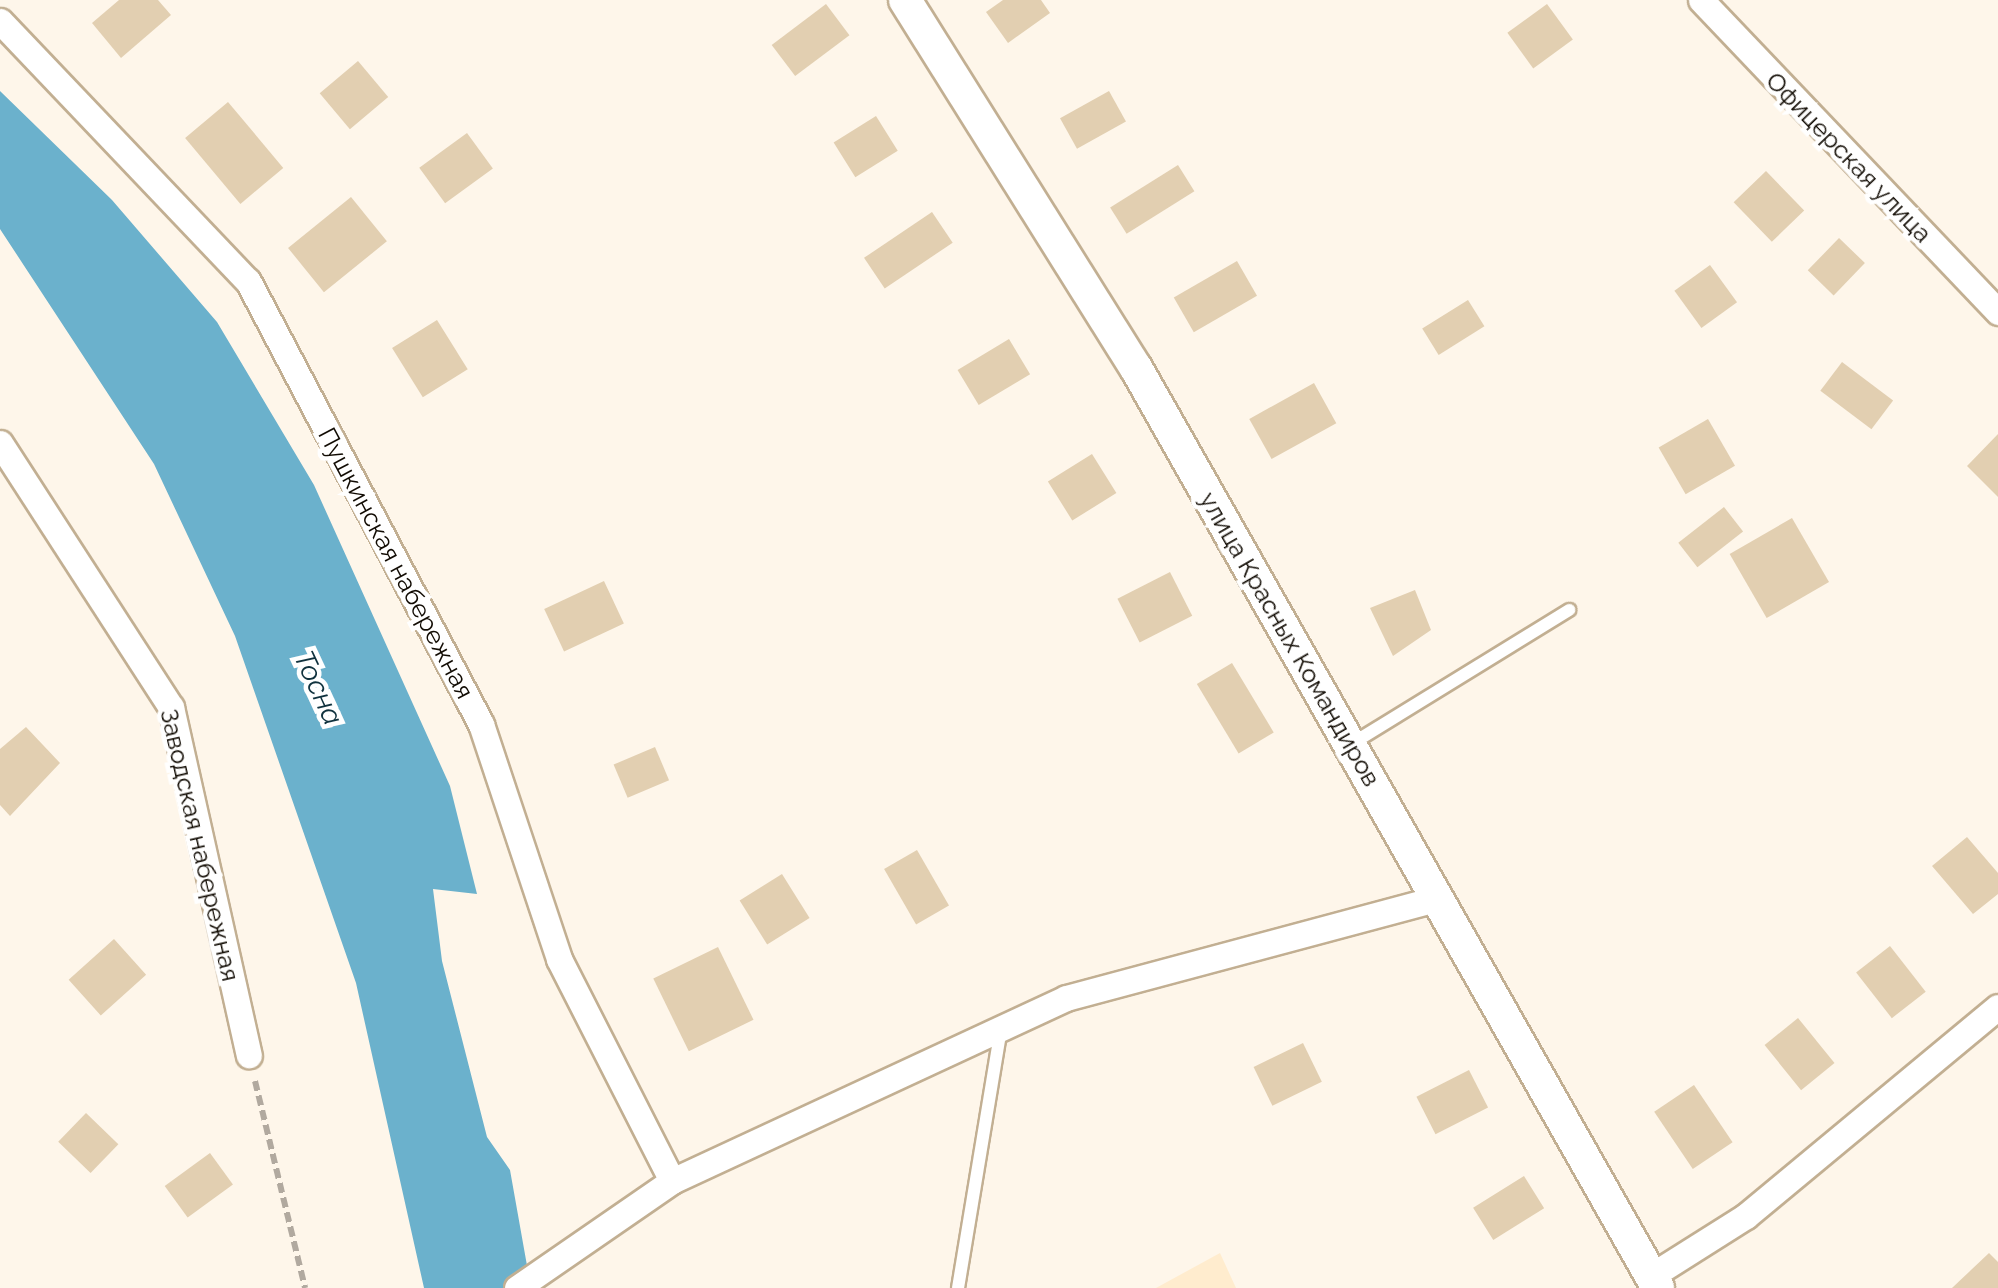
<!DOCTYPE html>
<meta charset="utf-8">
<style>
body{margin:0}
#map{position:relative;width:1998px;height:1288px;overflow:hidden;background:#fef6ea;font-family:Raleway,sans-serif}
div>[style]{position:absolute}
.built>*{inset:0;background:#ffecce}
.water>*{inset:0;background:#6bb1cc}
.building>*{inset:0;background:#e2cfb1;transform-origin:0 0}
.path>*{height:6px;margin-top:-3px;transform-origin:0;background:repeating-linear-gradient(90deg,#b1a99f 0 10px,transparent 0 15px)}
.roads{filter:drop-shadow(2px 0 #c2af92) drop-shadow(-2px 0 #c2af92) drop-shadow(0 2px #c2af92) drop-shadow(0 -2px #c2af92)}
.service>*{height:12px;margin:-6px;padding:0 6px;transform-origin:6px;border-radius:6px;background:#fff}
.minor>*{height:25px;margin:-12.5px;padding:0 12.5px;transform-origin:12.5px;border-radius:12.5px;background:#fff}
.tertiary>*{height:32px;margin:-16px;padding:0 16px;transform-origin:16px;border-radius:16px;background:#fff}
span{translate:-50% -50%;white-space:nowrap;text-align:center;line-height:1.15;-webkit-text-stroke:9px #fff;paint-order:stroke}
.street-label{font-size:25px;color:#110b03}
.water-label{font-size:28px;color:#10323e;font-style:italic}
</style>
<div id="map">
<div class="built">
<i style="clip-path:polygon(1220px 1253px,1236px 1288px,1156px 1288px)"></i>
</div>
<div class="water">
<i style="clip-path:polygon(0 91px,112px 200px,217px 322px,314px 485px,450px 786px,477px 894px,433px 889px,442px 961px,487px 1137px,510px 1170px,531px 1288px,424px 1288px,356px 983px,235px 636px,154px 464px,0 229px)"></i>
</div>
<div class="building">
<i style="clip-path:polygon(119px 0,158px 0,171px 15px,121px 58px,92px 23px)"></i>
<i style="clip-path:polygon(1003px 0,1041px 0,1050px 13px,1008px 43px,986px 12px)"></i>
<i style="left:826px;top:4px;width:39px;height:68px;rotate:53deg"></i>
<i style="left:1547px;top:4px;width:44px;height:49px;rotate:54deg"></i>
<i style="left:358px;top:61px;width:47px;height:50px;rotate:50deg"></i>
<i style="left:1109px;top:91px;width:35px;height:56px;rotate:61deg"></i>
<i style="left:228px;top:102px;width:86px;height:56px;rotate:50deg"></i>
<i style="left:876px;top:116px;width:41px;height:50px;rotate:58deg"></i>
<i style="left:467px;top:133px;width:44px;height:59px;rotate:54deg"></i>
<i style="left:1178px;top:165px;width:31px;height:80px;rotate:58deg"></i>
<i style="left:1766px;top:171px;width:55px;height:45px;rotate:46deg"></i>
<i style="left:351px;top:197px;width:57px;height:81px;rotate:51deg"></i>
<i style="left:932px;top:212px;width:37px;height:82px;rotate:56deg"></i>
<i style="left:1839px;top:238px;width:36px;height:45px;rotate:44deg"></i>
<i style="left:1237px;top:261px;width:40px;height:73px;rotate:60deg"></i>
<i style="left:1710px;top:265px;width:46px;height:44px;rotate:54deg"></i>
<i style="left:1468px;top:300px;width:31px;height:54px;rotate:58deg"></i>
<i style="left:437px;top:320px;width:58px;height:53px;rotate:58deg"></i>
<i style="left:1009px;top:339px;width:41px;height:60px;rotate:59deg"></i>
<i style="left:1842px;top:362px;width:64px;height:36px;rotate:37deg"></i>
<i style="left:1314px;top:383px;width:46px;height:74px;rotate:61deg"></i>
<i style="left:1708px;top:419px;width:54px;height:57px;rotate:60deg"></i>
<i style="clip-path:polygon(1998px 434px,1998px 497px,1967px 466px)"></i>
<i style="left:1092px;top:454px;width:46px;height:52px;rotate:58deg"></i>
<i style="left:1724px;top:507px;width:31px;height:58px;rotate:52deg"></i>
<i style="left:1792px;top:518px;width:74px;height:72px;rotate:60deg"></i>
<i style="left:1170px;top:572px;width:49px;height:59px;rotate:63deg"></i>
<i style="left:604px;top:581px;width:47px;height:66px;rotate:65deg"></i>
<i style="clip-path:polygon(1415px 590px,1431px 630px,1393px 656px,1370px 608px)"></i>
<i style="left:1232px;top:663px;width:81px;height:41px;rotate:59deg"></i>
<i style="clip-path:polygon(26px 727px,60px 763px,10px 816px,0 805px,0 749px)"></i>
<i style="left:655px;top:747px;width:36px;height:45px;rotate:67deg"></i>
<i style="clip-path:polygon(1967px 837px,1998px 873px,1998px 894px,1973px 914px,1932px 866px)"></i>
<i style="left:917px;top:850px;width:64px;height:38px;rotate:60deg"></i>
<i style="left:782px;top:874px;width:52px;height:50px;rotate:58deg"></i>
<i style="left:114px;top:939px;width:48px;height:61px;rotate:48deg"></i>
<i style="left:1890px;top:946px;width:58px;height:43px;rotate:52deg"></i>
<i style="left:718px;top:947px;width:81px;height:72px;rotate:64deg"></i>
<i style="left:1798px;top:1018px;width:58px;height:43px;rotate:51deg"></i>
<i style="left:1303px;top:1043px;width:43px;height:55px;rotate:64deg"></i>
<i style="left:1469px;top:1070px;width:42px;height:59px;rotate:63deg"></i>
<i style="left:1694px;top:1085px;width:69px;height:48px;rotate:56deg"></i>
<i style="left:86px;top:1113px;width:45px;height:40px;rotate:44deg"></i>
<i style="left:210px;top:1153px;width:39px;height:56px;rotate:54deg"></i>
<i style="left:1524px;top:1176px;width:38px;height:60px;rotate:58deg"></i>
<i style="clip-path:polygon(1989px 1253px,1998px 1262px,1998px 1288px,1952px 1288px)"></i>
</div>
<div class="path">
<i style="left:255px;top:1081px;width:213px;rotate:76.4deg"></i>
</div>
<div class="roads">
<div class="service">
<i style="left:1353px;top:743px;width:254px;rotate:-31.6deg"></i>
<i style="left:958px;top:1288px;width:263px;rotate:-80.6deg"></i>
</div>
<div class="minor">
<i style="left:1701px;top:0;width:431px;rotate:46.4deg"></i>
<i style="left:0;top:21px;width:359px;rotate:46.4deg"></i>
<i style="left:248px;top:281px;width:501px;rotate:62.26deg"></i>
<i style="left:481px;top:724px;width:248px;rotate:71.6deg"></i>
<i style="left:559px;top:959px;width:249px;rotate:63deg"></i>
<i style="left:0;top:443px;width:315px;rotate:57.1deg"></i>
<i style="left:171px;top:707px;width:357px;rotate:77.4deg"></i>
<i style="left:1651px;top:1276px;width:112px;rotate:-32.3deg"></i>
<i style="left:1746px;top:1216px;width:327px;rotate:-39.7deg"></i>
<i style="left:517px;top:1288px;width:188px;rotate:-34.6deg"></i>
<i style="left:672px;top:1181px;width:434px;rotate:-24.9deg"></i>
<i style="left:1066px;top:998px;width:385px;rotate:-15deg"></i>
</div>
<div class="tertiary">
<i style="left:905px;top:0;width:434px;rotate:57.9deg"></i>
<i style="left:1136px;top:368px;width:1058px;rotate:60.43deg"></i>
</div>
</div>
<div class="street-label">
<span style="left:1849px;top:157px;rotate:46deg">Офицерская улица</span>
<span style="left:396px;top:563px;rotate:62deg">Пушкинская набережная</span>
<span style="left:1290px;top:639px;rotate:60deg">улица Красных Командиров</span>
<span style="left:200px;top:845px;rotate:77deg">Заводская набережная</span>
</div>
<div class="water-label">
<span style="left:318px;top:688px;rotate:65deg">Тосна</span>
</div>
</div>
